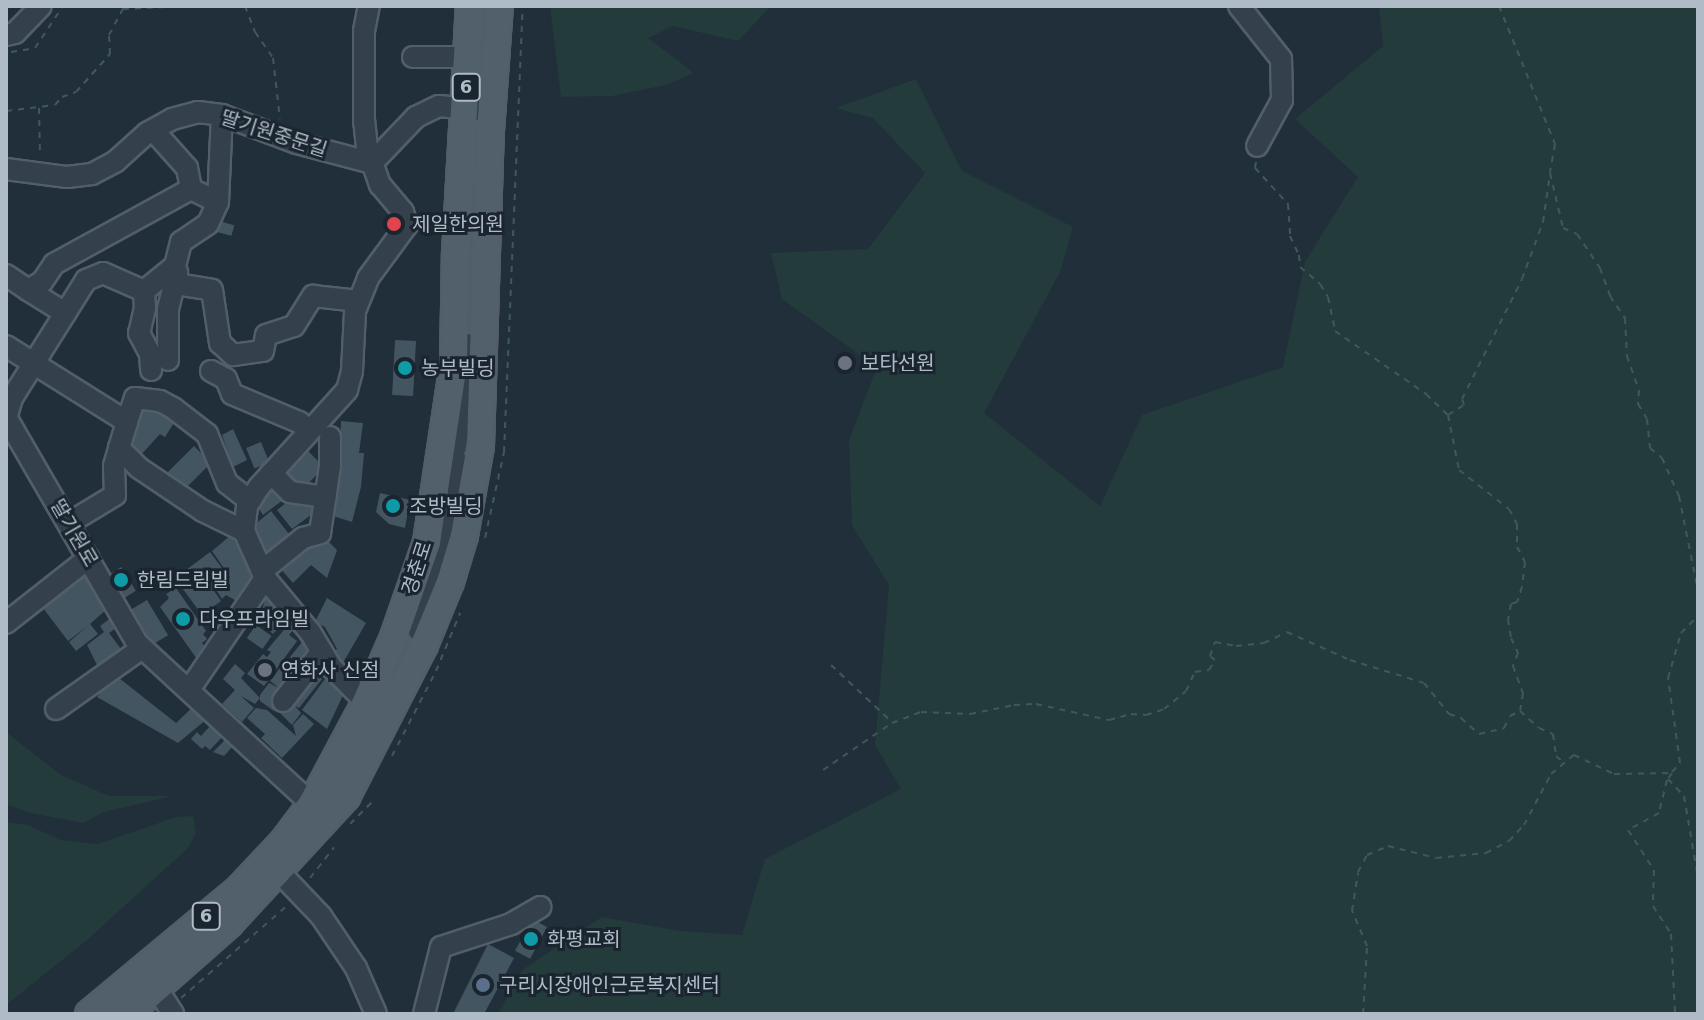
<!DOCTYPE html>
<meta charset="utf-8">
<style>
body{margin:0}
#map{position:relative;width:1704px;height:1020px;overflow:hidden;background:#212f3a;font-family:"DejaVu Sans","Noto Sans KR",sans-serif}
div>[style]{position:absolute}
.green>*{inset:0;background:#233b3b}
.building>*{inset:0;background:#445562;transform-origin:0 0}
.path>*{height:2px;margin-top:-1px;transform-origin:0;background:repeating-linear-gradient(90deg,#405858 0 6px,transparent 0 12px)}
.roads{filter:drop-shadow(2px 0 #525e68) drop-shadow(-2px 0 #525e68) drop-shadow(0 2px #525e68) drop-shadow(0 -2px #525e68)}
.minor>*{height:20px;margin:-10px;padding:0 10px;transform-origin:10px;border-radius:10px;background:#34404b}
.major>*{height:26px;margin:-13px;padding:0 13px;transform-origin:13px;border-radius:13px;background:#52606b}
.dots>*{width:22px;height:22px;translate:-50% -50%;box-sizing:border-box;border:4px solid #1a252f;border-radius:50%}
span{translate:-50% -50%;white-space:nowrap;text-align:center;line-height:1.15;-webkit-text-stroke:6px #1a252f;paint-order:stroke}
.shield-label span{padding:2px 6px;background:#1a252f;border:2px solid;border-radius:6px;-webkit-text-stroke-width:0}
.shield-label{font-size:18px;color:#afbbc7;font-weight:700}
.street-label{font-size:20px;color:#afbbc7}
.poi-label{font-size:20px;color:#afbbc7}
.left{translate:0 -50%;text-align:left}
.frame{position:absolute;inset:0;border:8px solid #afbbc7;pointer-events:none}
</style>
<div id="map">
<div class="green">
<i style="clip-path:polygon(550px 6px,771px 6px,738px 41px,673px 26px,648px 38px,694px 73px,666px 85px,612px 96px,561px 97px)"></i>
<i style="clip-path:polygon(1379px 6px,1698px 6px,1698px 1014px,498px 1014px,522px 970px,602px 917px,680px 931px,742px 935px,765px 859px,901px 789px,875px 745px,889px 585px,852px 525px,849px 440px,877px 367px,782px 299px,771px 253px,868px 249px,925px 173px,873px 118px,836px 108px,916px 79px,962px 171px,1073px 227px,1060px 272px,984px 413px,1100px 506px,1142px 415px,1283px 367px,1305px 262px,1358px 177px,1295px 119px,1383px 46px)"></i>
<i style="clip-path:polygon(6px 732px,61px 775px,109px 796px,173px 796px,104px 812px,83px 823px,26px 812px,6px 804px)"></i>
<i style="clip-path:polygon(193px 816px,196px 833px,188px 848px,87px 940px,6px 1005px,6px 822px,28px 825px,60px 840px,98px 844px,176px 817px)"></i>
</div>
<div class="building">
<i style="left:215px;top:220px;width:20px;height:11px;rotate:15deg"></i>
<i style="left:395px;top:340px;width:21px;height:55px;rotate:3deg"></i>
<i style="clip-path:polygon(143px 402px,177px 418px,165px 437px,160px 434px,140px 456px,126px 441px,139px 421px,133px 417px)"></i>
<i style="clip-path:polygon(341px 421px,363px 423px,359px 453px,364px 453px,361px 487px,352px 522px,330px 515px,339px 484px)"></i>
<i style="clip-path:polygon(233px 429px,247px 460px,233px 467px,222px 435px)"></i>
<i style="left:261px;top:442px;width:22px;height:16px;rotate:68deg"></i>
<i style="left:194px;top:446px;width:24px;height:39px;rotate:45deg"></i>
<i style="left:308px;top:451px;width:23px;height:35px;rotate:45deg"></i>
<i style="clip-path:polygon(271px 484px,283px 500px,263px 515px,257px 506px)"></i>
<i style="clip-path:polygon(380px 493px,410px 500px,405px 528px,389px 524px,376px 512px)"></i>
<i style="clip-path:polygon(295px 496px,304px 507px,309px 503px,315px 512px,292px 529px,277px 510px)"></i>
<i style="clip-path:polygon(271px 511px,289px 534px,264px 554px,254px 541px,260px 536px,253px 526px)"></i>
<i style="clip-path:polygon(231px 535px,256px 578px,240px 603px,226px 595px,222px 599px,215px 588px,230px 577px,212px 551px)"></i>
<i style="clip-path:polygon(326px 539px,337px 550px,327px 578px,311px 565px,293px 583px,280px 568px,298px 550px)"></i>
<i style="clip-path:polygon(210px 552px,228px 576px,212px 588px,221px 601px,202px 615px,180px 585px,178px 576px)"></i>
<i style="left:121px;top:567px;width:28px;height:13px;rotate:58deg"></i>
<i style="clip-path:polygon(84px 569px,101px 590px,95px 595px,107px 609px,90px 624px,98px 634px,76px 651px,69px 642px,88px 626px,68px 641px,40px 604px)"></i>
<i style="clip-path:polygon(176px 588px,206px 631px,203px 634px,207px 639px,202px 643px,205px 647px,200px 651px,203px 655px,197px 659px,160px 607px,169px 598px,166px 594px)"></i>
<i style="clip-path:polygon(265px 598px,269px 598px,288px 617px,273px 634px,260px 622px)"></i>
<i style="clip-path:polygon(327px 598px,366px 623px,340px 668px,330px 654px,337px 649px,325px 627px,315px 622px)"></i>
<i style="left:147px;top:600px;width:41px;height:19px;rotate:59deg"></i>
<i style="clip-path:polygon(112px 617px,119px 626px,109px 633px,124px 653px,100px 671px,87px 645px,104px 632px,100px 626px)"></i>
<i style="left:256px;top:625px;width:19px;height:16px;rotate:35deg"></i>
<i style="clip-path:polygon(288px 625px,294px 629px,289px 635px,297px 641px,264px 686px,247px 674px,263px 654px,267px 657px,271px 652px,267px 650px)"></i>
<i style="clip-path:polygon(303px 641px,310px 646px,306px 650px,309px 653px,306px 670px,290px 657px)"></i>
<i style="clip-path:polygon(235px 664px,245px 673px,241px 678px,260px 698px,255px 704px,241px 696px,254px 708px,242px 722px,222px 704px,235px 690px,223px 679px)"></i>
<i style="clip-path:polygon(280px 668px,298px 679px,274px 711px,260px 701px,260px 695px,269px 683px,279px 688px,270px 681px)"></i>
<i style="clip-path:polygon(309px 670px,322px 679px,299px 708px,295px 706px,301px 713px,292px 725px,278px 711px)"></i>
<i style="clip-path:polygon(114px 674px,176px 723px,195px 705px,207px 719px,178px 743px,97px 697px)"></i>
<i style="clip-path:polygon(325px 679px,345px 691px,327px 729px,302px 710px)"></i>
<i style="clip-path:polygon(256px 708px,267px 710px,296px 736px,293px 725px,303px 714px,314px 724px,282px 758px,261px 738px,265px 734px,247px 718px)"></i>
<i style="clip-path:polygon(211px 725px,223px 736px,210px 750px,205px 746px,202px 749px,191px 739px,197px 732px,201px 736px)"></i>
<i style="clip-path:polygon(226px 739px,233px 746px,224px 756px,213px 752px)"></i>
<i style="left:532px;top:919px;width:17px;height:36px;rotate:28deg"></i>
<i style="clip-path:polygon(488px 944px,514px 958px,484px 1014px,453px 1014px)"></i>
</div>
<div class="path">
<i style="left:245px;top:6px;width:28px;rotate:69deg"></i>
<i style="left:255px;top:32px;width:32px;rotate:55deg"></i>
<i style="left:273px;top:58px;width:61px;rotate:83.5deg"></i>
<i style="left:1499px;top:6px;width:149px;rotate:67.9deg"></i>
<i style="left:1555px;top:144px;width:29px;rotate:100deg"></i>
<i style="left:1550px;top:173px;width:57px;rotate:76.7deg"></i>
<i style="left:1563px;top:228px;width:15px;rotate:23deg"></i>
<i style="left:1577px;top:234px;width:41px;rotate:55.9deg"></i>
<i style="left:1600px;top:268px;width:30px;rotate:70deg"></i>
<i style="left:1610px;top:296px;width:27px;rotate:56deg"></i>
<i style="left:1625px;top:318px;width:38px;rotate:87deg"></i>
<i style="left:1627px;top:356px;width:36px;rotate:71deg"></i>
<i style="left:1639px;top:390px;width:14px;rotate:94deg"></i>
<i style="left:1638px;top:404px;width:17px;rotate:59deg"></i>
<i style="left:1647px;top:419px;width:29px;rotate:84deg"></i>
<i style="left:1650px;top:448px;width:16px;rotate:40deg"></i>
<i style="left:1662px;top:458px;width:42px;rotate:65.9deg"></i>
<i style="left:1679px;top:496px;width:97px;rotate:78.7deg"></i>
<i style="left:11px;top:52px;width:24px;rotate:-9deg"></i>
<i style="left:35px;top:48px;width:50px;rotate:-56.3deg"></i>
<i style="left:39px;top:108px;width:48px;rotate:88.8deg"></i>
<i style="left:6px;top:111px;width:49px;rotate:-7deg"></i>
<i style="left:55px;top:105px;width:11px;rotate:-49deg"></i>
<i style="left:62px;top:97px;width:15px;rotate:-20deg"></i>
<i style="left:76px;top:92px;width:51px;rotate:-48.2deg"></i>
<i style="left:110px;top:54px;width:19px;rotate:-93deg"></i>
<i style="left:109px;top:35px;width:30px;rotate:-62deg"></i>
<i style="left:123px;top:9px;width:64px;rotate:-2.7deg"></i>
<i style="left:1256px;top:162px;width:6px;rotate:99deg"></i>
<i style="left:1255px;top:168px;width:49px;rotate:47.5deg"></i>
<i style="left:1288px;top:204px;width:32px;rotate:86deg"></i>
<i style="left:1290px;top:236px;width:21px;rotate:65deg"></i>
<i style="left:1299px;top:255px;width:12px;rotate:85deg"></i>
<i style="left:1300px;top:267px;width:26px;rotate:40deg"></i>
<i style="left:1320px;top:284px;width:15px;rotate:58deg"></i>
<i style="left:1328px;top:297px;width:35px;rotate:78deg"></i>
<i style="left:1335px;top:331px;width:111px;rotate:34.7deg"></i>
<i style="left:1426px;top:394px;width:30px;rotate:44deg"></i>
<i style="left:1448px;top:415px;width:56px;rotate:78.7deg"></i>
<i style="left:1459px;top:470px;width:63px;rotate:38deg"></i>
<i style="left:1509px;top:509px;width:17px;rotate:62deg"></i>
<i style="left:1517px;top:524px;width:23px;rotate:90deg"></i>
<i style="left:1517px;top:547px;width:17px;rotate:62deg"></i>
<i style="left:1525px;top:562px;width:25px;rotate:97deg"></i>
<i style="left:1522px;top:587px;width:16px;rotate:108deg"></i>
<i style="left:1517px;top:602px;width:6px;rotate:162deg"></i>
<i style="left:1511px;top:604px;width:15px;rotate:101deg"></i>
<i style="left:1508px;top:619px;width:19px;rotate:81deg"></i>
<i style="left:1511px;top:638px;width:17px;rotate:65deg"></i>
<i style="left:1518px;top:653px;width:14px;rotate:111deg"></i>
<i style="left:1513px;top:666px;width:29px;rotate:70deg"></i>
<i style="left:1523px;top:693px;width:18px;rotate:99deg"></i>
<i style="left:1520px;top:711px;width:25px;rotate:42deg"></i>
<i style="left:1539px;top:728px;width:15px;rotate:23deg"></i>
<i style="left:1553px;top:734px;width:22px;rotate:82deg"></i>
<i style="left:1556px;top:756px;width:11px;rotate:41deg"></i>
<i style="left:1448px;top:415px;width:19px;rotate:-32deg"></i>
<i style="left:1464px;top:405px;width:6px;rotate:-108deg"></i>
<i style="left:1462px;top:399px;width:134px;rotate:-63.4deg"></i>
<i style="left:1522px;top:279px;width:61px;rotate:-69.8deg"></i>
<i style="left:1543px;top:222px;width:49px;rotate:-81.7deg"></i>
<i style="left:485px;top:538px;width:88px;rotate:-77.5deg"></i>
<i style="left:504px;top:452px;width:446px;rotate:-87.6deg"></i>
<i style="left:831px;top:665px;width:83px;rotate:43.1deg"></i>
<i style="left:392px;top:756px;width:96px;rotate:-62.6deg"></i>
<i style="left:436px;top:671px;width:63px;rotate:-67.5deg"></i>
<i style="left:823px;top:770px;width:83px;rotate:-34.3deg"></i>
<i style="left:892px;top:723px;width:31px;rotate:-21deg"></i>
<i style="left:921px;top:712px;width:49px;rotate:2.3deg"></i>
<i style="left:970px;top:714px;width:45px;rotate:-11.6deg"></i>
<i style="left:1014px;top:705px;width:22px;rotate:-3deg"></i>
<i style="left:1036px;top:704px;width:75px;rotate:12.4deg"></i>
<i style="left:1109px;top:720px;width:23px;rotate:-15deg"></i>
<i style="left:1131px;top:714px;width:15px;rotate:4deg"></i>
<i style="left:1146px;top:715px;width:19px;rotate:-18deg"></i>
<i style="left:1164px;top:709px;width:28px;rotate:-39deg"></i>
<i style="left:1186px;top:691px;width:21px;rotate:-65deg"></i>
<i style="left:1195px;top:672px;width:14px;rotate:-8deg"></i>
<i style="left:1209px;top:670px;width:12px;rotate:-59deg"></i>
<i style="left:1215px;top:660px;width:6px;rotate:-141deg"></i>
<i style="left:1210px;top:656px;width:15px;rotate:-70deg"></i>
<i style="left:1215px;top:642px;width:21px;rotate:11deg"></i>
<i style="left:1236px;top:646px;width:28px;rotate:-6deg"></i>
<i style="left:1264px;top:643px;width:25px;rotate:-26deg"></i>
<i style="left:1287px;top:632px;width:69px;rotate:24deg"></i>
<i style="left:1350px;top:660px;width:77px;rotate:17.3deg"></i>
<i style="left:1424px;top:683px;width:40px;rotate:51deg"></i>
<i style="left:1449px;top:714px;width:13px;rotate:18deg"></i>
<i style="left:1461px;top:718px;width:24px;rotate:42deg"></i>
<i style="left:1479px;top:734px;width:26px;rotate:-13deg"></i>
<i style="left:1504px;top:728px;width:13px;rotate:-63deg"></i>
<i style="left:1510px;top:716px;width:11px;rotate:-27deg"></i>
<i style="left:1672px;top:772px;width:12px;rotate:-48deg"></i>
<i style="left:1680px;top:763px;width:86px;rotate:-98deg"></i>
<i style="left:1668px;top:678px;width:47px;rotate:-73.9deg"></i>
<i style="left:1681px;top:633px;width:24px;rotate:-45deg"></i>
<i style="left:1667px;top:780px;width:34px;rotate:104deg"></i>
<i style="left:1659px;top:813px;width:35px;rotate:151deg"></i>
<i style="left:1628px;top:830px;width:48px;rotate:57deg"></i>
<i style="left:1654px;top:870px;width:36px;rotate:92deg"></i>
<i style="left:1653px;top:906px;width:33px;rotate:57deg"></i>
<i style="left:1671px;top:934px;width:80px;rotate:87.1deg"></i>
<i style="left:350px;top:824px;width:34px;rotate:-45deg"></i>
<i style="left:310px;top:878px;width:39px;rotate:-52deg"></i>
<i style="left:181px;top:998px;width:142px;rotate:-41deg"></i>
<i style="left:1363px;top:1014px;width:68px;rotate:-86.6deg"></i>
<i style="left:1367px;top:946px;width:38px;rotate:-113deg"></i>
<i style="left:1352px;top:911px;width:39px;rotate:-81deg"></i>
<i style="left:1358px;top:872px;width:19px;rotate:-62deg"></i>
<i style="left:1367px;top:855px;width:23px;rotate:-23deg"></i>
<i style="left:1388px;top:846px;width:49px;rotate:14deg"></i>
<i style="left:1436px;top:858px;width:50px;rotate:-5.7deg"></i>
<i style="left:1486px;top:853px;width:26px;rotate:-28deg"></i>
<i style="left:1509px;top:841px;width:22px;rotate:-47deg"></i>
<i style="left:1524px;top:825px;width:58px;rotate:-62.1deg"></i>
<i style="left:1551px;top:774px;width:30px;rotate:-40deg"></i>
<i style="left:1574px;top:755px;width:44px;rotate:25.4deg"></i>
<i style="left:1614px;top:774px;width:58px;rotate:-1deg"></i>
<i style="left:1672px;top:773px;width:7px;rotate:124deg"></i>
<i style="left:1668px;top:779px;width:23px;rotate:47deg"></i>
<i style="left:1684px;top:796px;width:83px;rotate:80.3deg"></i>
</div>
<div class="roads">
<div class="minor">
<i style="left:1239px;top:6px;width:68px;rotate:51.6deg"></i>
<i style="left:1281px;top:59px;width:41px;rotate:88.6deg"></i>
<i style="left:1282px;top:100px;width:52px;rotate:118.5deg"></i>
<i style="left:6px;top:35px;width:9px;rotate:-13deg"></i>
<i style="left:15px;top:33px;width:37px;rotate:-46deg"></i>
<i style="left:413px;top:57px;width:55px"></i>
<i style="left:153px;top:130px;width:51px;rotate:48.2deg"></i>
<i style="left:187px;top:168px;width:21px;rotate:79deg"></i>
<i style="left:6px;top:169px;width:62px;rotate:7.5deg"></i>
<i style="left:67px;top:177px;width:25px;rotate:-7deg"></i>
<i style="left:92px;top:174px;width:27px;rotate:-28deg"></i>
<i style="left:116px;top:161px;width:42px;rotate:-42.1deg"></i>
<i style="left:147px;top:133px;width:29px;rotate:-29deg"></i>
<i style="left:172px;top:119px;width:27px;rotate:-15deg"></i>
<i style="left:198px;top:112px;width:24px;rotate:7deg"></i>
<i style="left:222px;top:115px;width:80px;rotate:20.5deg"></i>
<i style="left:297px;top:143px;width:78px;rotate:14.9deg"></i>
<i style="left:372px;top:163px;width:64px;rotate:-46.3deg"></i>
<i style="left:416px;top:117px;width:25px;rotate:-26deg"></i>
<i style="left:439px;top:106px;width:40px;rotate:5.7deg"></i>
<i style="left:6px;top:275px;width:27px;rotate:34deg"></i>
<i style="left:28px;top:290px;width:16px;rotate:-30deg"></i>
<i style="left:42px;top:282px;width:22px;rotate:-56deg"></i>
<i style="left:54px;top:264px;width:156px;rotate:-28.7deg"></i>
<i style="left:191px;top:189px;width:30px;rotate:26deg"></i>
<i style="left:176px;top:284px;width:36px;rotate:9deg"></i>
<i style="left:212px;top:290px;width:54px;rotate:81.4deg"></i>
<i style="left:220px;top:343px;width:18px;rotate:43deg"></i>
<i style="left:233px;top:355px;width:30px;rotate:-8deg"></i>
<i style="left:263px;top:351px;width:16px;rotate:-79deg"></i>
<i style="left:266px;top:335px;width:29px;rotate:-18deg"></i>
<i style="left:294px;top:326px;width:36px;rotate:-58deg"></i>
<i style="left:313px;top:296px;width:46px;rotate:6.2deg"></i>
<i style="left:28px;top:290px;width:44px;rotate:31.9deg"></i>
<i style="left:144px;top:291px;width:17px;rotate:87deg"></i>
<i style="left:145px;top:308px;width:26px;rotate:103deg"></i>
<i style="left:139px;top:333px;width:24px;rotate:62deg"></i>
<i style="left:150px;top:354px;width:16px;rotate:86deg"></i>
<i style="left:6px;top:346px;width:143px;rotate:32.1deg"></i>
<i style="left:127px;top:422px;width:27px;rotate:107deg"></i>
<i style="left:119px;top:448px;width:28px;rotate:45deg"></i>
<i style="left:139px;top:468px;width:77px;rotate:33.9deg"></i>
<i style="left:203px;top:511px;width:46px;rotate:26deg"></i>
<i style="left:168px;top:360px;width:51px;rotate:-90deg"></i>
<i style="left:168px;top:309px;width:38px;rotate:-76deg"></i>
<i style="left:211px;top:371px;width:17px;rotate:28deg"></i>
<i style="left:226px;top:379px;width:16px;rotate:68deg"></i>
<i style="left:232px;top:394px;width:73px;rotate:22.7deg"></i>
<i style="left:299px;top:422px;width:14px;rotate:39deg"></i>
<i style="left:6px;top:417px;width:261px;rotate:59.9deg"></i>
<i style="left:137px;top:643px;width:251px;rotate:42.7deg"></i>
<i style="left:6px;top:419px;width:22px;rotate:-74deg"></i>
<i style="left:12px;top:398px;width:139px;rotate:-57.9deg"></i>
<i style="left:86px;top:280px;width:18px;rotate:-22deg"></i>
<i style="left:103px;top:273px;width:45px;rotate:23.7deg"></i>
<i style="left:144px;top:291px;width:40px;rotate:-39deg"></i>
<i style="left:175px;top:266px;width:25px;rotate:-76deg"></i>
<i style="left:181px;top:242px;width:32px;rotate:-34deg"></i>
<i style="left:208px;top:224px;width:24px;rotate:-66deg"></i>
<i style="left:218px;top:202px;width:87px;rotate:-87.4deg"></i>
<i style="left:127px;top:422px;width:25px;rotate:-72deg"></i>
<i style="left:135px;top:398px;width:25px;rotate:7deg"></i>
<i style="left:160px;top:401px;width:15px;rotate:28deg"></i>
<i style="left:173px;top:408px;width:43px;rotate:37.4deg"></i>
<i style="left:207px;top:434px;width:53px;rotate:67.8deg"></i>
<i style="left:227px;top:483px;width:29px;rotate:38deg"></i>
<i style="left:271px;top:473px;width:27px;rotate:45deg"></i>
<i style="left:290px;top:492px;width:36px;rotate:8deg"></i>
<i style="left:446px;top:481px;width:36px;rotate:-74deg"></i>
<i style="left:456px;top:446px;width:60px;rotate:-80.4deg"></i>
<i style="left:466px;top:387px;width:43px;rotate:-88.7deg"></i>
<i style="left:69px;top:523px;width:54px;rotate:-31.3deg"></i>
<i style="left:115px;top:495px;width:29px;rotate:-92deg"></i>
<i style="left:114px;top:466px;width:19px;rotate:-74deg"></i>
<i style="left:262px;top:571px;width:53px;rotate:-38.8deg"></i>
<i style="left:303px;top:538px;width:18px;rotate:-16deg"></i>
<i style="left:320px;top:533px;width:68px;rotate:-81.5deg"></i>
<i style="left:330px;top:466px;width:29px;rotate:-90deg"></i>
<i style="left:265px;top:578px;width:70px;rotate:50.2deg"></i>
<i style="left:310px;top:632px;width:41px;rotate:59deg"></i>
<i style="left:331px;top:667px;width:49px;rotate:45deg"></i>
<i style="left:6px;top:623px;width:105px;rotate:-38.1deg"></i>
<i style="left:418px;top:630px;width:103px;rotate:-72.4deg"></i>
<i style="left:449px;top:532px;width:69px;rotate:-79.2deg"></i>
<i style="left:189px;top:690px;width:135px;rotate:-55.8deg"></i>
<i style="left:265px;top:578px;width:51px;rotate:-114.1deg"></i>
<i style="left:244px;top:531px;width:25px;rotate:-83deg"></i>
<i style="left:247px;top:506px;width:22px;rotate:-58deg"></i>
<i style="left:259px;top:487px;width:131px;rotate:-47.8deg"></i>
<i style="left:347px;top:390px;width:20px;rotate:-75deg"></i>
<i style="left:352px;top:371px;width:60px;rotate:-87.1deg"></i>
<i style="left:355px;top:311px;width:35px;rotate:-68deg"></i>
<i style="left:368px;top:278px;width:66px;rotate:-53.7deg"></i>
<i style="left:407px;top:225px;width:14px;rotate:-107deg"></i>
<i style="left:403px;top:212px;width:35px;rotate:-130deg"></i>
<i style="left:380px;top:185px;width:39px;rotate:-109deg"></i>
<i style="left:367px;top:148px;width:27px;rotate:-96deg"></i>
<i style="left:364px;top:121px;width:90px;rotate:-90deg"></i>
<i style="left:364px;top:31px;width:25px;rotate:-79deg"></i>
<i style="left:283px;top:701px;width:63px;rotate:-52deg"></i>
<i style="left:56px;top:709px;width:105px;rotate:-35.3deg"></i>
<i style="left:279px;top:872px;width:61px;rotate:46.3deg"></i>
<i style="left:321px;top:916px;width:63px;rotate:56.1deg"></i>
<i style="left:356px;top:968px;width:50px;rotate:66.5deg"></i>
<i style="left:157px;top:989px;width:30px;rotate:57deg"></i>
<i style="left:424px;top:1014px;width:69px;rotate:-75.8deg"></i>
<i style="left:441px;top:947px;width:74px;rotate:-18.2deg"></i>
<i style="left:511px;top:924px;width:34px;rotate:-30deg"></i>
</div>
<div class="major">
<i style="left:89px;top:1014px;width:197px;rotate:-39.8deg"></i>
<i style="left:240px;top:888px;width:64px;rotate:-46.9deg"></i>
<i style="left:284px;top:841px;width:45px;rotate:-53.1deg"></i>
<i style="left:311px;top:805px;width:117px;rotate:-61.9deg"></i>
<i style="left:366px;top:702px;width:71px;rotate:-66.7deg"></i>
<i style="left:394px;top:637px;width:101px;rotate:-70.8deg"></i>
<i style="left:427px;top:542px;width:181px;rotate:-81.4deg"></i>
<i style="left:454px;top:363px;width:110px;rotate:-89deg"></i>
<i style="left:456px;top:253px;width:247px;rotate:-86.8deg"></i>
<i style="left:127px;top:1014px;width:136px;rotate:-41.4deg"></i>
<i style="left:229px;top:924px;width:173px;rotate:-47.3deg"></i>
<i style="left:346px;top:797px;width:171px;rotate:-62.8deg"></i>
<i style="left:424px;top:645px;width:68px;rotate:-67.6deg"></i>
<i style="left:450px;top:582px;width:48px;rotate:-73.1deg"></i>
<i style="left:464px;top:536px;width:91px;rotate:-79.9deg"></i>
<i style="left:480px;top:446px;width:315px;rotate:-88.2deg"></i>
<i style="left:490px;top:131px;width:125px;rotate:-85.9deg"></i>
</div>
</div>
<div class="dots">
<i style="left:394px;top:224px;background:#e0444e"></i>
<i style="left:845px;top:363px;background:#6b7280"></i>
<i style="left:405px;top:368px;background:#0f9aa8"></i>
<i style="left:393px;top:506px;background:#0f9aa8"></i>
<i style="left:121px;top:580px;background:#0f9aa8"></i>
<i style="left:183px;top:619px;background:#0f9aa8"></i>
<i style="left:265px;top:670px;background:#6b7280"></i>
<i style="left:531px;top:939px;background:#0f9aa8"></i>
<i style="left:483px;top:985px;background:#5c6f8a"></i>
</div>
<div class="shield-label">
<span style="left:466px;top:87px">6</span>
<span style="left:206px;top:916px">6</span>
</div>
<div class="street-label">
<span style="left:274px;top:134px;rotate:18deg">딸기원중문길</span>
<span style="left:74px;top:533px;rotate:60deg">딸기원로</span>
<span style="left:417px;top:568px;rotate:-72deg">경춘로</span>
</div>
<div class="poi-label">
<span class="left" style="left:412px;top:224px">제일한의원</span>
<span class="left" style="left:861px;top:363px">보타선원</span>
<span class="left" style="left:421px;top:368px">농부빌딩</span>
<span class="left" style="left:409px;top:506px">조방빌딩</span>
<span class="left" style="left:137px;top:580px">한림드림빌</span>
<span class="left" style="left:199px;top:619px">다우프라임빌</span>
<span class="left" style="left:281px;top:670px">연화사 신점</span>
<span class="left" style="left:547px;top:939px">화평교회</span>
<span class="left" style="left:499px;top:985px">구리시장애인근로복지센터</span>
</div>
<div class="frame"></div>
</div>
